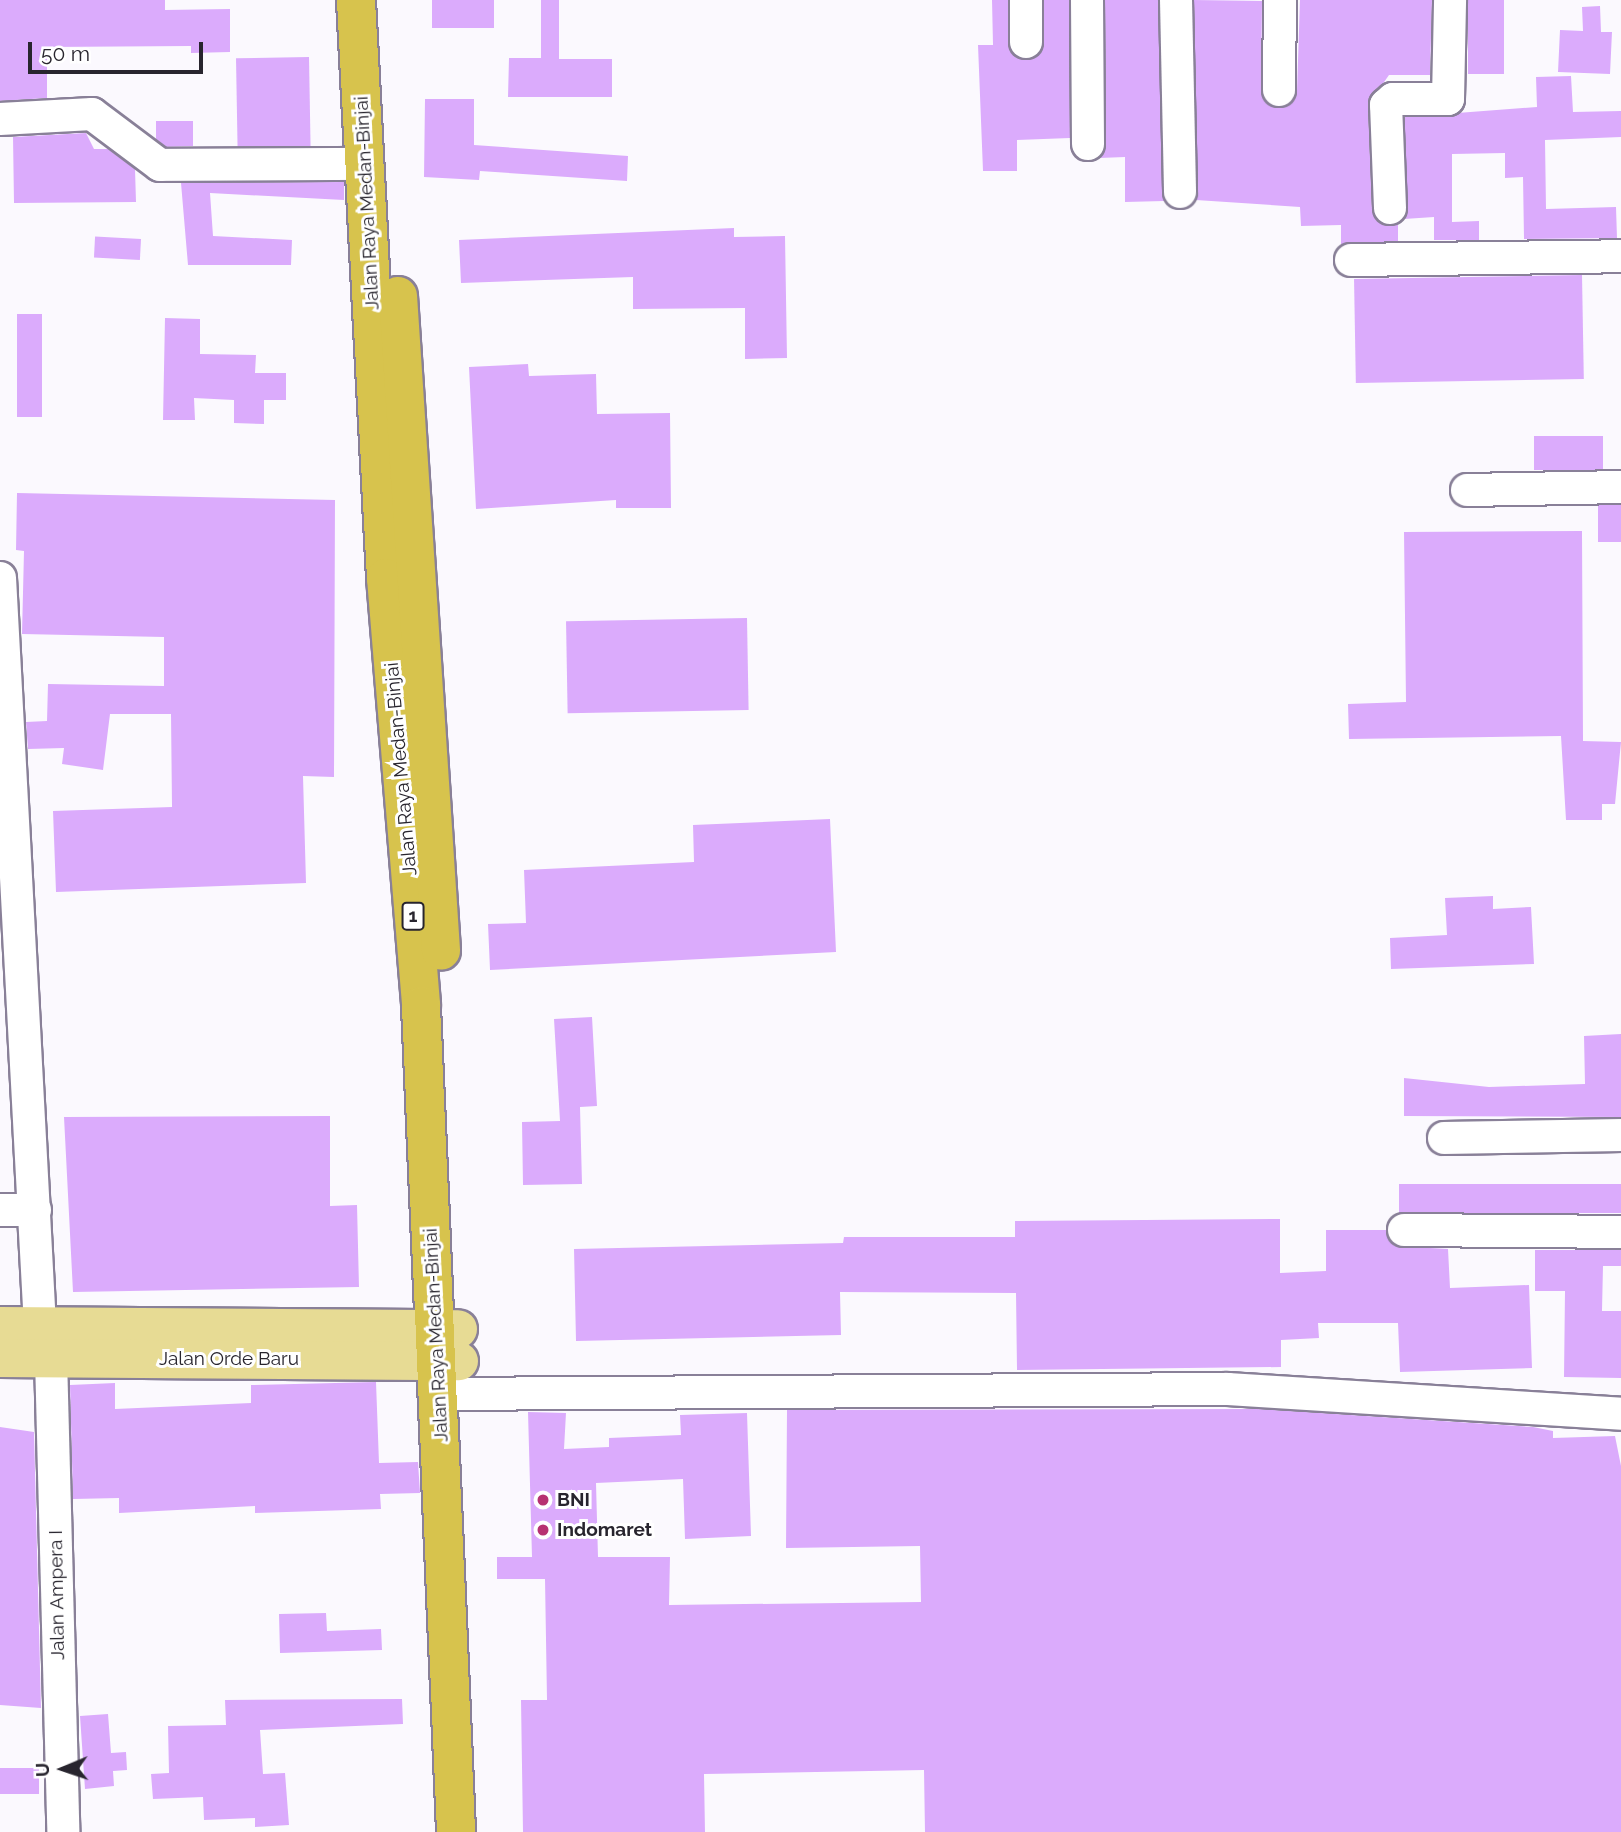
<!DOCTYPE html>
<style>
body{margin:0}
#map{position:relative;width:1621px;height:1832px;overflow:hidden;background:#fbf9fe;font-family:Raleway,sans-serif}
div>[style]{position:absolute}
.building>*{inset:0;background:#dbabfc;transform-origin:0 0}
.roads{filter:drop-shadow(2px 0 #898098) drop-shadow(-2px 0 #898098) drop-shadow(0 2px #898098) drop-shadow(0 -2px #898098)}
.minor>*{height:32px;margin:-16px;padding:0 16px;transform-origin:16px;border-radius:16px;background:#fff}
.major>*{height:38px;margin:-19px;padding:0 19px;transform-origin:19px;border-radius:19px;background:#e7db94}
.highway>*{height:38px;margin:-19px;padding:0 19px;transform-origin:19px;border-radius:19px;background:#d7c34d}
.dots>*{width:19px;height:19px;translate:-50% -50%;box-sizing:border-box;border:4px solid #fff;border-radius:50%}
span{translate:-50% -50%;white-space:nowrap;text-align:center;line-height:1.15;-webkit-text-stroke:6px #fff;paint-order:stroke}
.shield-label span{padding:2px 5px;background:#fff;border:2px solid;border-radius:5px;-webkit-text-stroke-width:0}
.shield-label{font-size:18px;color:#28252e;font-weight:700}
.street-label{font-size:19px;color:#28252e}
.poi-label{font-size:19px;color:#28252e;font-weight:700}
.left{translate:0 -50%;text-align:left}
.north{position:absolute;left:28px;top:1734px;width:70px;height:70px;-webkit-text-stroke:5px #fff;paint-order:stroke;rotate:268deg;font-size:19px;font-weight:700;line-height:28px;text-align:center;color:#28252e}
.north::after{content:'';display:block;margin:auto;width:24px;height:32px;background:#28252e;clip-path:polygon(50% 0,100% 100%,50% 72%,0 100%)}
.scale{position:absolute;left:28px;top:42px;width:175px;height:32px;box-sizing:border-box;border:4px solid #28252e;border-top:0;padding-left:9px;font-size:21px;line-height:24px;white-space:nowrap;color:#28252e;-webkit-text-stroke:5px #fff;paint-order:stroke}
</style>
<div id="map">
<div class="building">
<i style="clip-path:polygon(0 0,165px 0,165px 10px,230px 9px,230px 52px,191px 53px,191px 46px,47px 47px,47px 98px,0 101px)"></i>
<i style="left:432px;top:0;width:62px;height:28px"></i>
<i style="clip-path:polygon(541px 0,559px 0,559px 59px,612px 59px,612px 97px,508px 97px,509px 58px,541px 58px)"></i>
<i style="clip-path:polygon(992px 0,1008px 0,1010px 51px,1025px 60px,1042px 51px,1044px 0,1069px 0,1070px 138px,1017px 140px,1017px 171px,983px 171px,978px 45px,993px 45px)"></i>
<i style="clip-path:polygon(1105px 0,1158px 0,1164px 201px,1125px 202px,1125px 157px,1099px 158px,1106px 144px)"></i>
<i style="clip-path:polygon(1194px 0,1262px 1px,1261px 90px,1269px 105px,1279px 108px,1297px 91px,1300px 0,1432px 0,1430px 75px,1389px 75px,1368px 105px,1372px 209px,1381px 224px,1398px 224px,1398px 241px,1341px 245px,1341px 225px,1301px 226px,1300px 207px,1196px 200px)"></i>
<i style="left:1468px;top:0;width:36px;height:74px"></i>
<i style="clip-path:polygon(1600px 6px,1601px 32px,1612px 32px,1610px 74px,1558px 72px,1560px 30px,1583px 31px,1582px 7px)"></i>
<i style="left:309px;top:57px;width:89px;height:73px;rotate:89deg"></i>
<i style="clip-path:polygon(1571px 76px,1573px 112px,1621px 111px,1621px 137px,1545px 140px,1546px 209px,1616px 207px,1617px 238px,1524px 239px,1523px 177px,1505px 178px,1505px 153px,1452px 154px,1452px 222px,1479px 221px,1479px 240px,1434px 240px,1434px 217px,1404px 219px,1405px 117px,1537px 107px,1536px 77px)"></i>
<i style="clip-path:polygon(425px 99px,474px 99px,474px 145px,628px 156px,627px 181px,480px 171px,479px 180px,424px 177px)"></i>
<i style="clip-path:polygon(156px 121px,193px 121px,193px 146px,166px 147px,156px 139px)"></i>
<i style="clip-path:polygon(86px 133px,94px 149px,108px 149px,135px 169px,136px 202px,14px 203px,13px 137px)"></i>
<i style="clip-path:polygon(344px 182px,344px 200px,210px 193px,213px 236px,292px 240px,291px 265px,188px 265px,181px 183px)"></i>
<i style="clip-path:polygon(734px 228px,734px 237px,785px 236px,787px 358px,745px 359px,745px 308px,633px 309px,633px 277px,461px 283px,459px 240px)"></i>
<i style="left:141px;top:239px;width:21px;height:46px;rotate:93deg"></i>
<i style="left:1582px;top:275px;width:104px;height:228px;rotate:89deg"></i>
<i style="left:17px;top:314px;width:25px;height:103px"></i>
<i style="clip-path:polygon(165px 318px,200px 319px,200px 354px,256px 355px,255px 373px,286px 373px,286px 400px,264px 400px,264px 424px,234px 423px,234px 400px,194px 398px,195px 420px,163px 420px)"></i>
<i style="clip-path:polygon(528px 364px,529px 376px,596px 374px,597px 414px,670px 413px,671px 508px,616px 508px,616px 500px,476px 509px,469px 367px)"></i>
<i style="left:1534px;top:436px;width:69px;height:34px"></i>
<i style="clip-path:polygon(17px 493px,335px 500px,334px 777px,303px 776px,306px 883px,56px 892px,53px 811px,172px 807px,171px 714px,110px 714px,103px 770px,62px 764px,64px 748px,28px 749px,26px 722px,47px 721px,48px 684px,164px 686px,164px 637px,22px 634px,24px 551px,16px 550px)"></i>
<i style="left:1621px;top:505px;width:37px;height:23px;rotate:90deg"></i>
<i style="clip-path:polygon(1582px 531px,1583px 741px,1621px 742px,1615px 804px,1602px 804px,1602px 820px,1566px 820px,1561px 736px,1349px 739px,1348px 704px,1406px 702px,1404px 532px)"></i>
<i style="left:747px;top:618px;width:92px;height:181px;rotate:89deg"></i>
<i style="clip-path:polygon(830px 819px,836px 952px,490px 970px,488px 924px,526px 923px,524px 870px,694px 862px,693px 825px)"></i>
<i style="clip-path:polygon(1493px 896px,1493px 909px,1531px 907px,1534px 964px,1391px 969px,1390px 938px,1447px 935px,1445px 898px)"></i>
<i style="clip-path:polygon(592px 1017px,597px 1106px,580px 1107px,582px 1184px,523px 1185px,522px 1122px,560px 1121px,554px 1019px)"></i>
<i style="clip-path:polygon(1621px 1034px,1621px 1117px,1404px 1116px,1404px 1078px,1489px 1087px,1585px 1084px,1584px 1036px)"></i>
<i style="clip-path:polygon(330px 1116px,330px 1206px,357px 1205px,359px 1287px,73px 1292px,64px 1117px)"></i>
<i style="left:1399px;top:1184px;width:222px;height:29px"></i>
<i style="clip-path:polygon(1280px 1219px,1280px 1273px,1326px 1271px,1326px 1230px,1386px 1230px,1395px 1246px,1448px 1249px,1450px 1288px,1529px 1285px,1532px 1368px,1400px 1372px,1398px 1323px,1318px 1323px,1319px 1338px,1281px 1340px,1281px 1367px,1017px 1370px,1016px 1293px,840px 1292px,841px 1335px,576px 1341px,574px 1249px,843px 1243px,844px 1237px,1015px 1237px,1015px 1221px)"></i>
<i style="clip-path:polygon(1535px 1250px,1621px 1250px,1621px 1266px,1603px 1266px,1602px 1311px,1621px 1311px,1621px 1378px,1564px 1377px,1565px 1291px,1535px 1291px)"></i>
<i style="clip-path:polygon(376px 1382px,379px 1463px,418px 1462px,420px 1493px,380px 1494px,381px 1509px,255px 1513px,255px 1506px,119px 1513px,119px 1498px,73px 1499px,70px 1385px,115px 1383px,115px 1409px,251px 1403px,251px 1385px)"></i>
<i style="clip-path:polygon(1257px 1409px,1533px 1427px,1553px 1431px,1553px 1438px,1615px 1436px,1621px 1466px,1621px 1832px,925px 1832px,924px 1770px,704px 1774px,705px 1832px,523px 1832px,521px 1700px,547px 1700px,545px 1579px,497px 1579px,497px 1557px,532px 1557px,528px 1412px,566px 1413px,564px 1449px,609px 1447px,609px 1438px,681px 1435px,680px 1415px,747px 1413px,751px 1536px,685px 1539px,683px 1479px,596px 1483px,598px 1557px,670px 1557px,669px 1605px,921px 1602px,920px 1546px,786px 1548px,787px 1410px)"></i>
<i style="clip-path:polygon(0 1427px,34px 1432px,41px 1708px,0 1705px)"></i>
<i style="clip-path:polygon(326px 1613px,327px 1631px,381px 1629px,382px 1650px,280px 1653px,279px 1614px)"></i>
<i style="clip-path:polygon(402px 1699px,403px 1724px,260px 1730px,263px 1774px,285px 1773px,289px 1825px,255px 1827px,255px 1818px,204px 1820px,203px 1797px,153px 1799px,151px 1774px,169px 1773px,168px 1726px,226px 1725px,225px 1700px)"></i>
<i style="clip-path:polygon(108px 1714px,111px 1753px,126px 1752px,127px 1770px,113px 1771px,114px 1786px,85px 1789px,80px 1716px)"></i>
<i style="left:0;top:1768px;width:39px;height:26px"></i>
</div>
<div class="roads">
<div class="minor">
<i style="left:1087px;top:0;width:144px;rotate:89.6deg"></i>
<i style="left:1176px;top:0;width:192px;rotate:88.8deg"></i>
<i style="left:1026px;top:42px;width:42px;rotate:-90deg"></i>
<i style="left:1279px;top:90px;width:90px;rotate:-89.4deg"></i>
<i style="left:0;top:119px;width:92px;rotate:-3.1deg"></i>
<i style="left:92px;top:114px;width:85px;rotate:36.9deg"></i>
<i style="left:160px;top:165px;width:206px;rotate:-0.3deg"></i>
<i style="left:1390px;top:208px;width:103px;rotate:-92.2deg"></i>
<i style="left:1386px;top:105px;width:9px;rotate:-41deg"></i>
<i style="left:1393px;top:99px;width:55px"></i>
<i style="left:1448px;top:99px;width:99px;rotate:-88.8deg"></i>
<i style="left:1351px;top:260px;width:270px;rotate:-0.8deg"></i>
<i style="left:1467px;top:490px;width:154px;rotate:-1.1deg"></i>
<i style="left:0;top:578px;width:749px;rotate:86.94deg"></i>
<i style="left:1444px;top:1138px;width:177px;rotate:-1deg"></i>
<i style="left:0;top:1210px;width:35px"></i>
<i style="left:1404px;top:1230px;width:217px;rotate:0.5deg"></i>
<i style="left:51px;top:1358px;width:474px;rotate:88.5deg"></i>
<i style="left:438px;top:1394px;width:790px;rotate:-0.36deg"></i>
<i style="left:1228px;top:1389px;width:394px;rotate:3.6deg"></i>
</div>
<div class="major">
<i style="left:0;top:1326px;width:458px;rotate:0.4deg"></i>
<i style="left:0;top:1358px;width:459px;rotate:0.4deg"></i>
</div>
<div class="highway">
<i style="left:356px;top:0;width:579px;rotate:87.03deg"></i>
<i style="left:386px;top:578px;width:429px;rotate:85.3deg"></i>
<i style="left:421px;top:1006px;width:827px;rotate:87.57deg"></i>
<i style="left:398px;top:296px;width:656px;rotate:86.24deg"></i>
</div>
</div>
<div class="dots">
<i style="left:543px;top:1500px;background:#b73172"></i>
<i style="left:543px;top:1530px;background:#b73172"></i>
</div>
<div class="shield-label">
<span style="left:413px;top:916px">1</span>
</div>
<div class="street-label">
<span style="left:367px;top:203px;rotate:-93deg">Jalan Raya Medan-Binjai</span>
<span style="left:401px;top:769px;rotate:-95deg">Jalan Raya Medan-Binjai</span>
<span style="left:436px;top:1335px;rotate:-93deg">Jalan Raya Medan-Binjai</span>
<span style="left:229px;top:1359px">Jalan Orde Baru</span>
<span style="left:57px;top:1595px;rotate:-91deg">Jalan Ampera I</span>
</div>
<div class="poi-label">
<span class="left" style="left:557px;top:1500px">BNI</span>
<span class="left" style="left:557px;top:1530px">Indomaret</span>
</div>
<div class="north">U</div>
<div class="scale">50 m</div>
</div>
